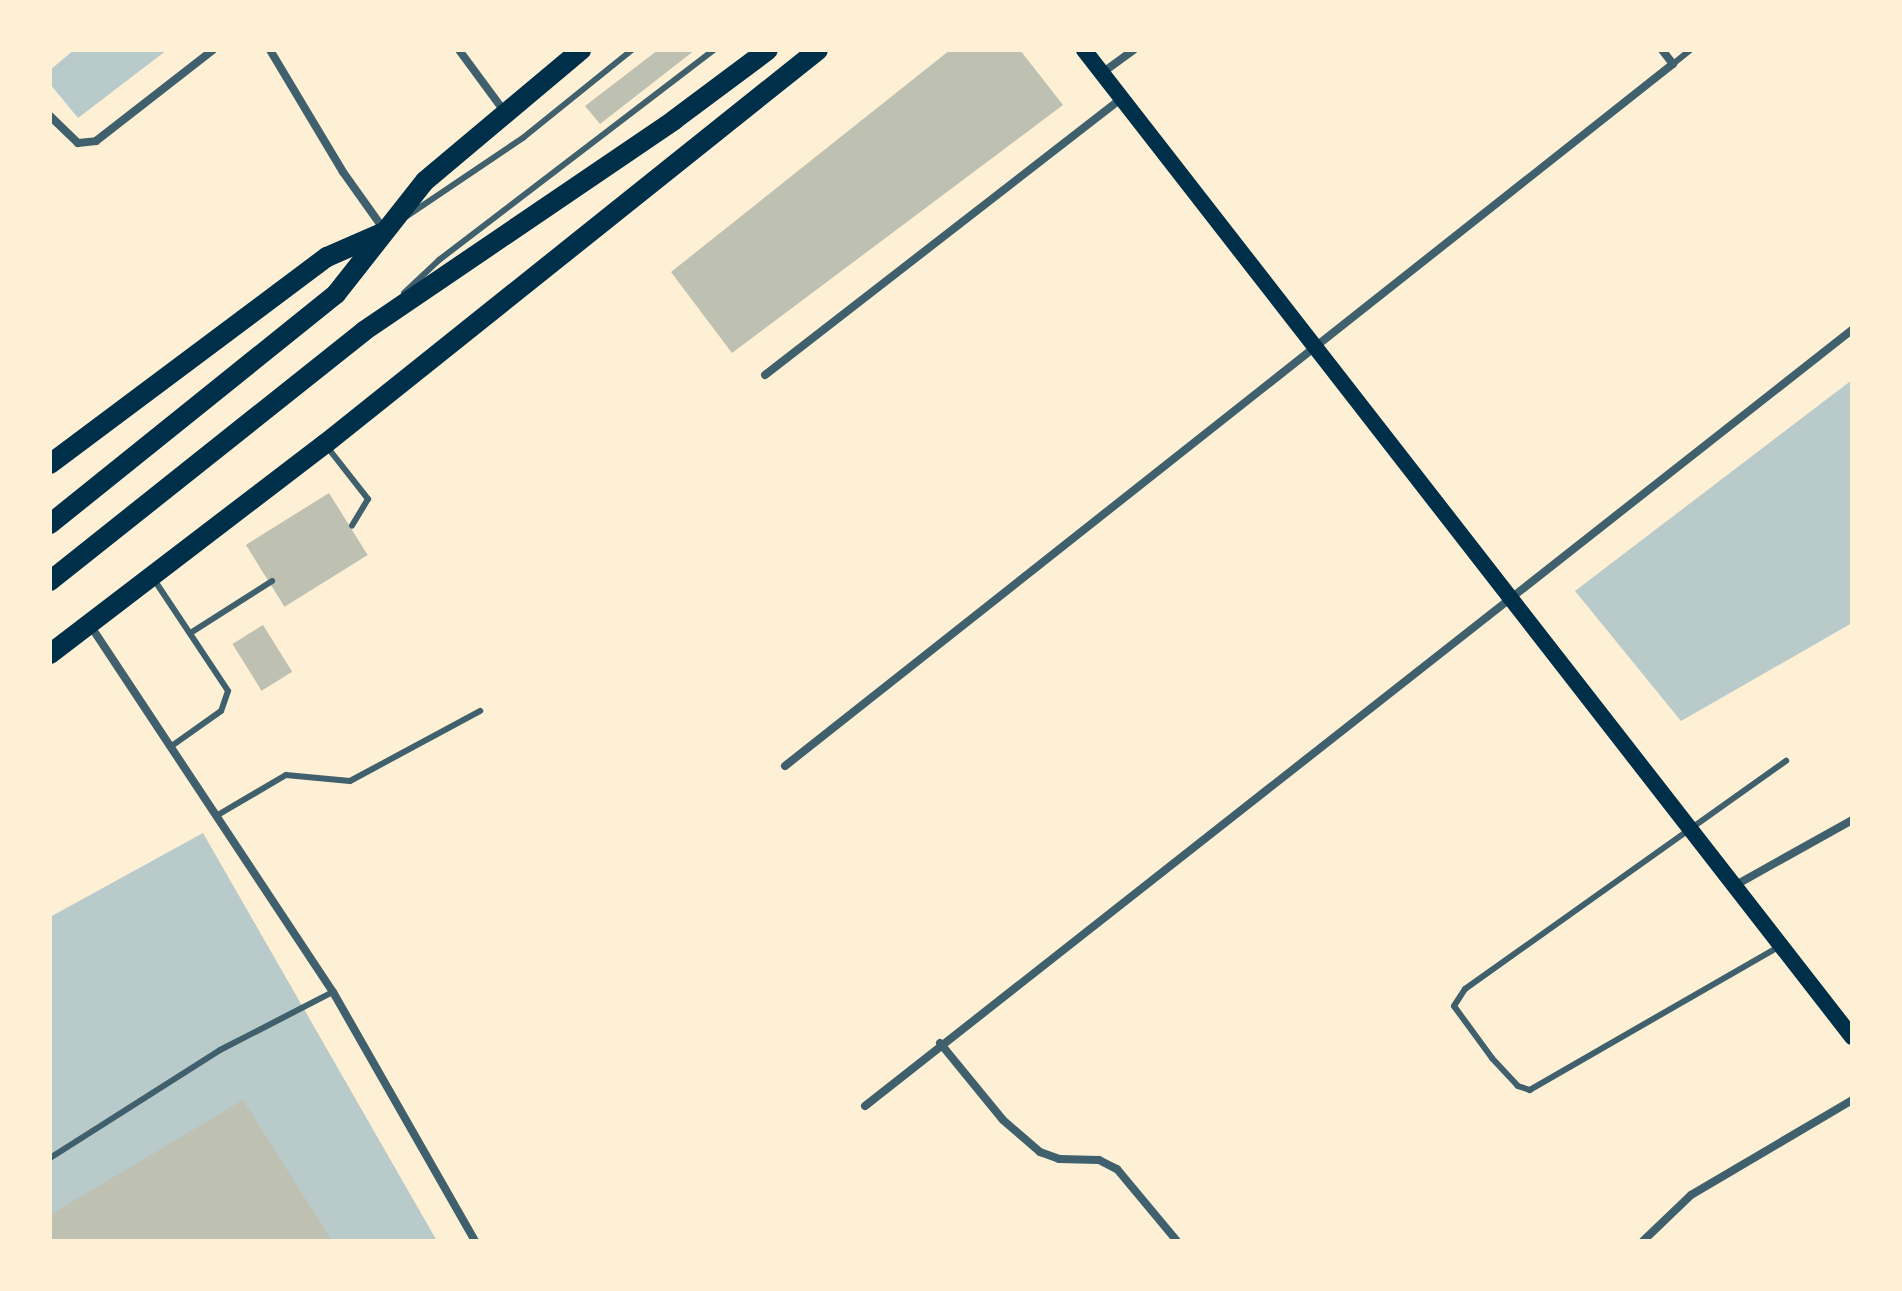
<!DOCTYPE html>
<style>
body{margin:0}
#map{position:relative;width:1902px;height:1291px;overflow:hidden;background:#fdf0d5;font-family:Arial,sans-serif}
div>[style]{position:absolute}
.green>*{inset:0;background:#b9caca}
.building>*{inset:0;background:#bec0b2;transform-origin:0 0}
.service>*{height:6px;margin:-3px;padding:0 3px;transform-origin:3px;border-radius:3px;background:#3f606c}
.minor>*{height:8px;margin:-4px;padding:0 4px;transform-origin:4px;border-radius:4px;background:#3f606c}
.secondary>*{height:16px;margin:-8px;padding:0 8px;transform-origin:8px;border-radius:8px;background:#003049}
.primary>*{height:20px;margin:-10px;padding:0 10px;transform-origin:10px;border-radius:10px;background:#003049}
span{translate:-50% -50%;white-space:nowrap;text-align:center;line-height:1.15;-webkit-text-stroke:6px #fdf0d5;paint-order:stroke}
.frame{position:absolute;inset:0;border:52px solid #fdf0d5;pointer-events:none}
</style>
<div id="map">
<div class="green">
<i style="clip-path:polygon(74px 50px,167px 50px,78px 118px,50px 84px,50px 70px)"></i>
<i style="clip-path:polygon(1852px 380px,1852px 623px,1681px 721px,1575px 591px)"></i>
<i style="clip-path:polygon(203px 833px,437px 1241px,50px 1241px,50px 917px)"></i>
</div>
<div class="building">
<i style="clip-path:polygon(658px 50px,695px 50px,600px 124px,585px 106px)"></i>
<i style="clip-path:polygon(950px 50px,1020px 50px,1063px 105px,732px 353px,671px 272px)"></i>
<i style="left:329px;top:493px;width:73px;height:98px;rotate:58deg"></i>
<i style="left:263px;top:625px;width:55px;height:36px;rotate:58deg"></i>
<i style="clip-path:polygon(243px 1100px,332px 1241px,50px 1241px,50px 1215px)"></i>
</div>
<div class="service">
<i style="left:1673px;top:64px;width:22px;rotate:-39deg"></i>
<i style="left:407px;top:216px;width:141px;rotate:-34deg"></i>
<i style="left:524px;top:137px;width:139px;rotate:-38.9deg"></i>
<i style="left:404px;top:293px;width:48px;rotate:-43.3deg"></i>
<i style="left:439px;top:260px;width:346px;rotate:-37.4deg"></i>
<i style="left:328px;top:448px;width:65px;rotate:51.9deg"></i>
<i style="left:368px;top:499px;width:31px;rotate:121deg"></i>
<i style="left:155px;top:581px;width:132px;rotate:56.4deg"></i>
<i style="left:228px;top:691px;width:21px;rotate:109deg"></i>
<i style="left:221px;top:711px;width:59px;rotate:144.7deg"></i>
<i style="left:192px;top:632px;width:95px;rotate:-32.5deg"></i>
<i style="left:216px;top:816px;width:81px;rotate:-30.4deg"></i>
<i style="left:286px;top:775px;width:64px;rotate:5.4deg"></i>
<i style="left:350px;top:781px;width:148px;rotate:-28.3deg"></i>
<i style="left:1780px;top:946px;width:289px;rotate:150.1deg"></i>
<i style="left:1530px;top:1090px;width:13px;rotate:-162deg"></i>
<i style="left:1518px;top:1086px;width:38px;rotate:-133deg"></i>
<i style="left:1492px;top:1058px;width:64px;rotate:-126.2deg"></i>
<i style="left:1454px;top:1006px;width:20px;rotate:-57deg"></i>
<i style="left:1465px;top:989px;width:394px;rotate:-35.4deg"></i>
<i style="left:50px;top:1158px;width:201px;rotate:-32.4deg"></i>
<i style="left:220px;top:1050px;width:127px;rotate:-27.2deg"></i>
</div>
<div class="minor">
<i style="left:270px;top:50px;width:142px;rotate:59.1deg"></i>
<i style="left:343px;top:172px;width:72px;rotate:54.6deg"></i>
<i style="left:459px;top:50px;width:76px;rotate:53.6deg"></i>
<i style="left:1102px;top:73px;width:39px;rotate:-36deg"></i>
<i style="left:50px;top:116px;width:39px;rotate:44deg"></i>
<i style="left:78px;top:143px;width:18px;rotate:-6deg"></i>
<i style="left:96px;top:141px;width:148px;rotate:-37.9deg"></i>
<i style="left:765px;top:375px;width:450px;rotate:-37.8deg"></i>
<i style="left:90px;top:625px;width:440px;rotate:56.5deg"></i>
<i style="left:333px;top:992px;width:287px;rotate:60.3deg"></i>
<i style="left:785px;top:766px;width:1132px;rotate:-38.33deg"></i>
<i style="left:1673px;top:64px;width:18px;rotate:-128deg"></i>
<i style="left:1734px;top:886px;width:135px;rotate:-29.2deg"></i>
<i style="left:940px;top:1043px;width:99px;rotate:50.7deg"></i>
<i style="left:1003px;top:1120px;width:49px;rotate:40.9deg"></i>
<i style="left:1040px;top:1152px;width:20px;rotate:20deg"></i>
<i style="left:1059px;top:1159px;width:40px;rotate:1.4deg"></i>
<i style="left:1099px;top:1160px;width:20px;rotate:27deg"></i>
<i style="left:1117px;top:1169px;width:94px;rotate:50.2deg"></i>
<i style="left:865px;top:1106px;width:1256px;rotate:-38.18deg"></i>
<i style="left:1643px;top:1241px;width:66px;rotate:-43.8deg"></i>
<i style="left:1691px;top:1195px;width:187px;rotate:-30.5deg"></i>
</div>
<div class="secondary">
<i style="left:1084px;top:50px;width:1251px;rotate:52.11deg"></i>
</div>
<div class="primary">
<i style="left:50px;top:464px;width:346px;rotate:-36.8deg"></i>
<i style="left:327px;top:257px;width:60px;rotate:-23.6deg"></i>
<i style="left:50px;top:524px;width:367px;rotate:-38.8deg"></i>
<i style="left:336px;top:294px;width:144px;rotate:-51.8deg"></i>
<i style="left:425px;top:181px;width:204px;rotate:-40deg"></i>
<i style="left:50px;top:581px;width:401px;rotate:-38.5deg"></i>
<i style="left:364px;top:331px;width:375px;rotate:-34.2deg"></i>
<i style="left:674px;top:120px;width:117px;rotate:-36.7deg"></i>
<i style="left:50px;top:654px;width:346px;rotate:-37.4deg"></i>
<i style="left:325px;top:444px;width:631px;rotate:-38.63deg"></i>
</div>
<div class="frame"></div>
</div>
